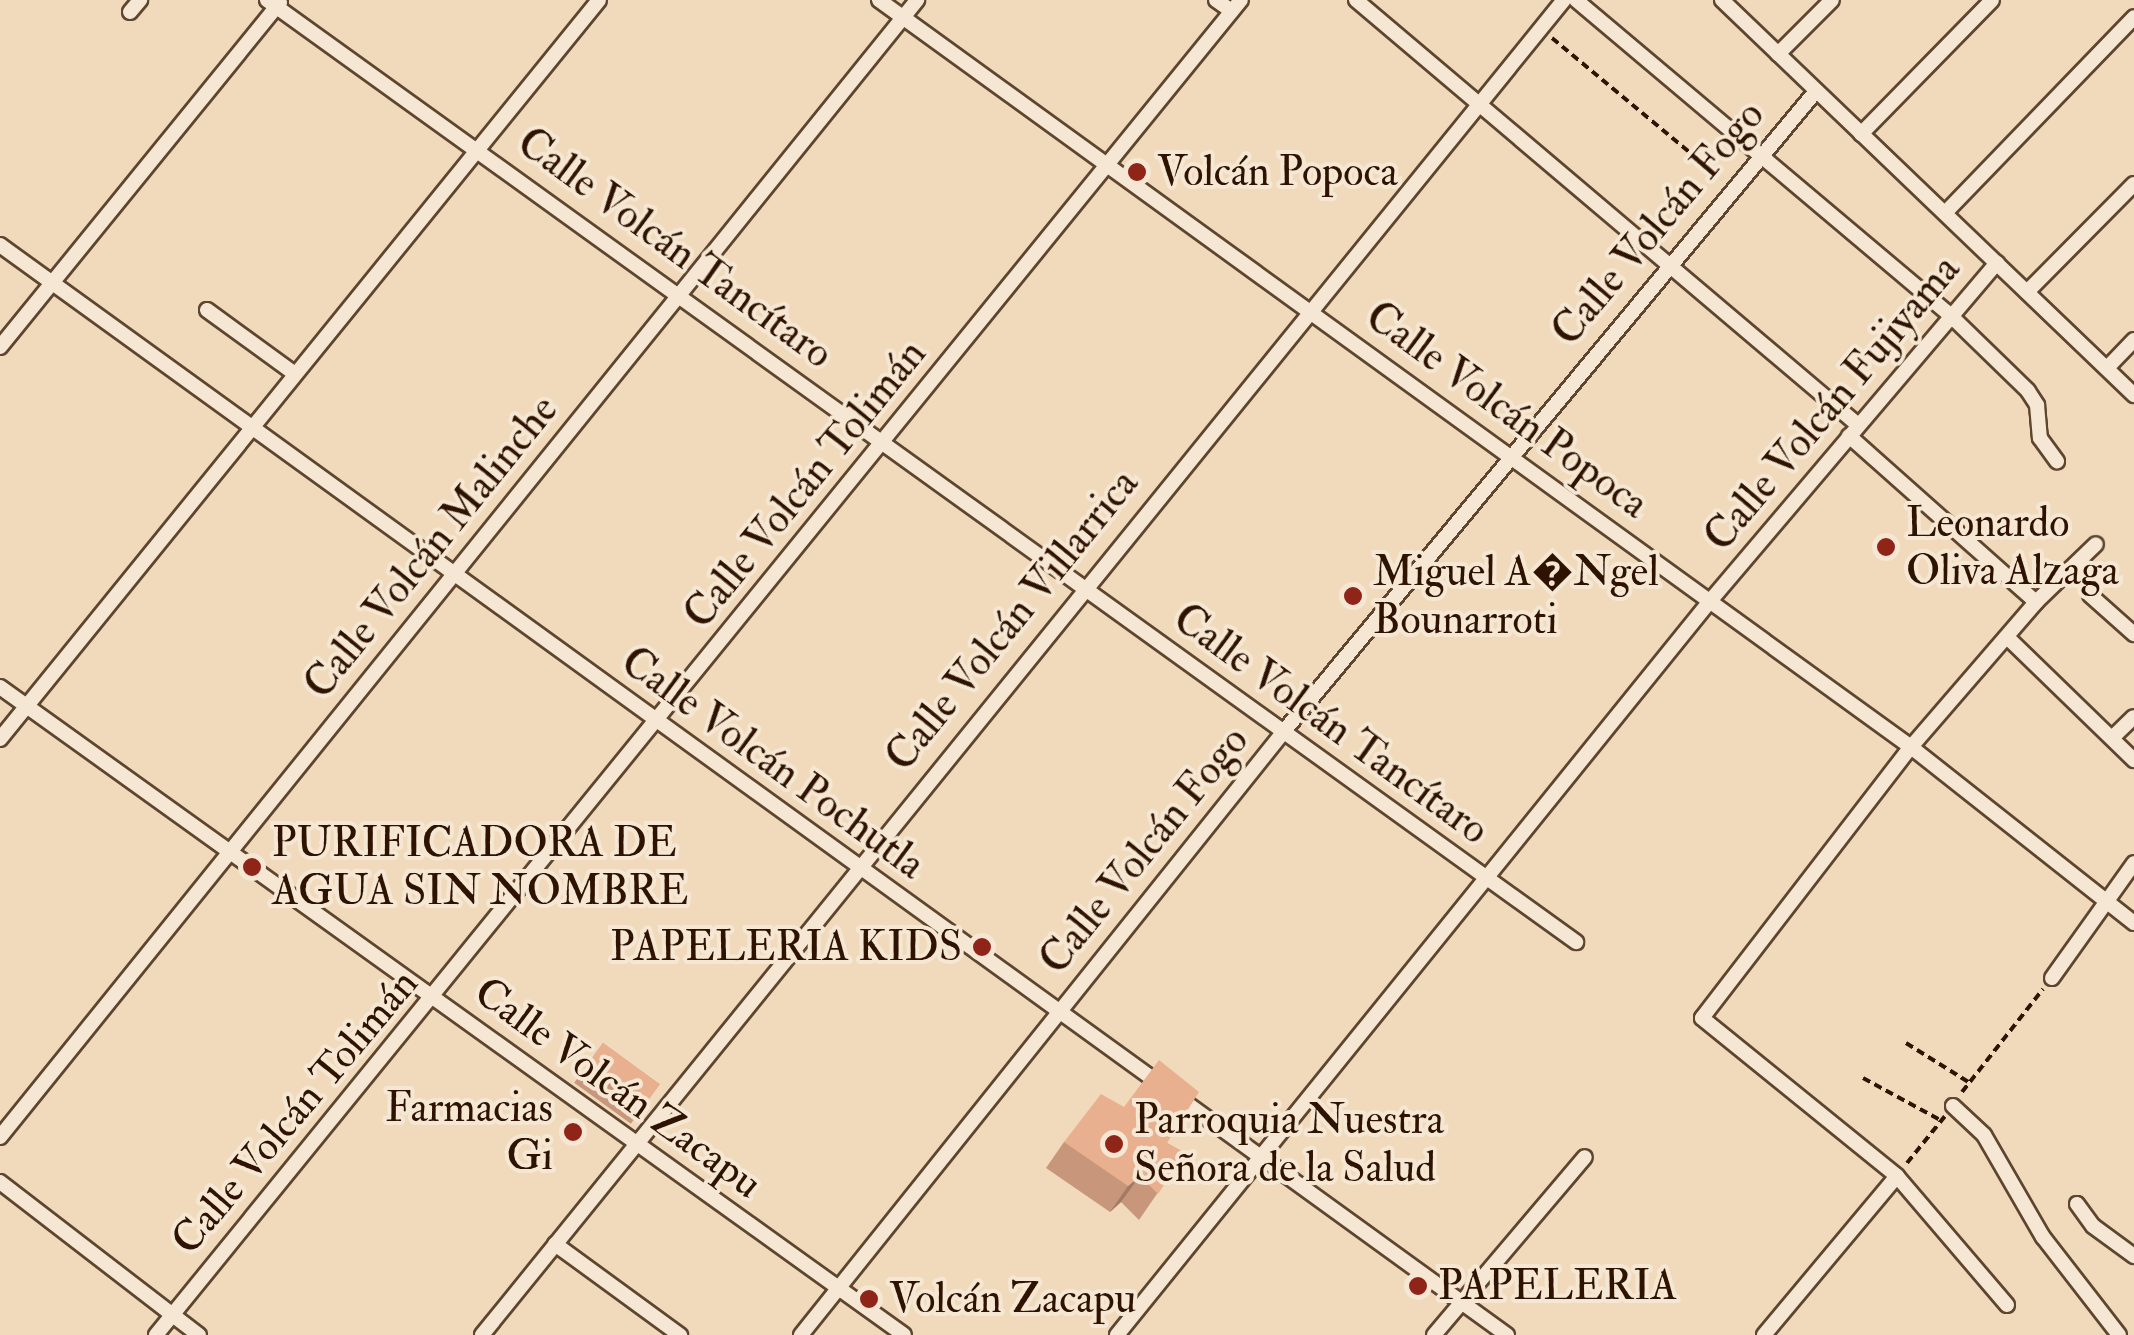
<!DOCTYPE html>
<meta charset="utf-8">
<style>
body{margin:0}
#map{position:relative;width:2134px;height:1335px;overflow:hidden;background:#f0dabb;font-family:"IM FELL Double Pica",serif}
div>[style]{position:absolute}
.path>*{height:4px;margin-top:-2px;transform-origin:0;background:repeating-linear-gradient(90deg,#2e1300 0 8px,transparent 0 13px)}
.roads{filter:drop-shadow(2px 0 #5e452f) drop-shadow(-2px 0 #5e452f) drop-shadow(0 2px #5e452f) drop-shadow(0 -2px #5e452f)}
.street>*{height:14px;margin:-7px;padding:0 7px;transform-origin:7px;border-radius:7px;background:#f5e7d3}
.wall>*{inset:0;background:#c8977b;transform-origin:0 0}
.shaded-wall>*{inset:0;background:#a27b64}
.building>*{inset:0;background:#e8b08f;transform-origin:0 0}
.dots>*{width:28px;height:28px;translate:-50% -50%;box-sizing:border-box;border:5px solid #f5e7d3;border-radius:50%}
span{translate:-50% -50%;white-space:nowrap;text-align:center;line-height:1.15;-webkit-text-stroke:8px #f5e7d3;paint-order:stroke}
.poi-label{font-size:42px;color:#2e1300}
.left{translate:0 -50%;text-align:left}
.right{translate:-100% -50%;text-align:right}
.street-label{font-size:42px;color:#2e1300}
</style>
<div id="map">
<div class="path">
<i style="left:1552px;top:38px;width:221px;rotate:39.7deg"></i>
<i style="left:1906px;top:1043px;width:75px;rotate:32deg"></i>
<i style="left:1863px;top:1078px;width:90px;rotate:28.6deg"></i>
<i style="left:1962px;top:1092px;width:131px;rotate:-51.8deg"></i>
<i style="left:1907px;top:1163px;width:60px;rotate:-51deg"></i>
</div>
<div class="roads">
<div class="street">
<i style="left:267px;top:0;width:1613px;rotate:35.74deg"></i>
<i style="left:879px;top:0;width:1274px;rotate:35.9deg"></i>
<i style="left:1911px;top:747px;width:284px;rotate:38.3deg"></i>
<i style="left:1216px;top:0;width:19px;rotate:35deg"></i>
<i style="left:1356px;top:0;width:658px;rotate:40.25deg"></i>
<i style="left:1576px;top:0;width:490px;rotate:40.1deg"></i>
<i style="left:1951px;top:316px;width:107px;rotate:44.2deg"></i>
<i style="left:2028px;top:391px;width:17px;rotate:57deg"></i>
<i style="left:2037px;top:405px;width:33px;rotate:85deg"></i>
<i style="left:2040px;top:438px;width:29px;rotate:54deg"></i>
<i style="left:1722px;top:0;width:571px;rotate:43.79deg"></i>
<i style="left:130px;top:12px;width:16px;rotate:-50deg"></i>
<i style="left:1778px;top:54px;width:76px;rotate:-45deg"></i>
<i style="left:1861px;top:134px;width:187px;rotate:-45.6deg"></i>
<i style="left:1945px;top:213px;width:272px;rotate:-46deg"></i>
<i style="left:0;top:245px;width:1860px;rotate:35.88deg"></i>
<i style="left:2027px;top:292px;width:152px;rotate:-45.3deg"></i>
<i style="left:207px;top:310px;width:109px;rotate:36deg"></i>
<i style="left:0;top:347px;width:444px;rotate:-50.9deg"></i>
<i style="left:2107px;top:368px;width:39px;rotate:-46deg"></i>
<i style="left:1849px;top:436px;width:250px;rotate:41.6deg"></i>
<i style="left:2090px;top:595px;width:59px;rotate:41.6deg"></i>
<i style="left:2007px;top:637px;width:177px;rotate:44.1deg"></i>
<i style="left:0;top:687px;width:1112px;rotate:35.63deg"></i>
<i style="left:2112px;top:738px;width:30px;rotate:-44deg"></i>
<i style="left:0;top:739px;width:951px;rotate:-50.97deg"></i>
<i style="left:2052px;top:978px;width:141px;rotate:-54.5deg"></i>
<i style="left:1953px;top:1106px;width:42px;rotate:43.1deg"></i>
<i style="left:1984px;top:1135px;width:118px;rotate:60deg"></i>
<i style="left:2043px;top:1237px;width:124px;rotate:52.2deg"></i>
<i style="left:0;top:1137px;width:1461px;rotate:-51.11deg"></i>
<i style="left:0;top:1182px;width:251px;rotate:37.6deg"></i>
<i style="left:2077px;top:1204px;width:27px;rotate:54deg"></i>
<i style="left:2093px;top:1226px;width:51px;rotate:36.2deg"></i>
<i style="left:555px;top:1244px;width:155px;rotate:36.1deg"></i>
<i style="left:2007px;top:1305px;width:170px;rotate:-130.5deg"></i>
<i style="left:1897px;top:1176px;width:251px;rotate:-141deg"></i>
<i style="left:1702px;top:1018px;width:342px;rotate:-52.4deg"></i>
<i style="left:1911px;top:747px;width:191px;rotate:-49.2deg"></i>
<i style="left:2036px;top:602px;width:83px;rotate:-44deg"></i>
<i style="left:156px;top:1335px;width:1720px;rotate:-50.9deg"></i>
<i style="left:482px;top:1335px;width:1718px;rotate:-50.98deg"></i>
<i style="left:801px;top:1335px;width:775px;rotate:-51.34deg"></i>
<i style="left:1285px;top:730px;width:831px;rotate:-50.27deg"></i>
<i style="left:1117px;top:1335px;width:945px;rotate:-51.06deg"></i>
<i style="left:1711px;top:600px;width:442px;rotate:-49.7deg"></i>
<i style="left:1434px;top:1335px;width:233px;rotate:-49.7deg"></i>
<i style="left:1764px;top:1335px;width:207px;rotate:-50.1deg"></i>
</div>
</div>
<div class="wall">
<i style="left:603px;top:1043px;width:70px;height:49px;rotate:36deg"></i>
<i style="clip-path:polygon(1124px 1107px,1167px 1143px,1185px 1153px,1139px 1220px,1121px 1202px,1110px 1212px,1046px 1168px,1064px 1142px)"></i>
</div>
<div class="shaded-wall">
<i style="clip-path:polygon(1140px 1176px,1121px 1202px,1110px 1212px,1128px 1186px)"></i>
</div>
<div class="building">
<i style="left:603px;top:1043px;width:70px;height:26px;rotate:36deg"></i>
<i style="clip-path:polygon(1159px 1060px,1199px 1092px,1167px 1143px,1185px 1153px,1158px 1194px,1140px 1176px,1128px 1186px,1064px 1142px,1101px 1094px,1124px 1107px)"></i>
</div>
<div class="dots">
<i style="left:1137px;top:172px;background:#8f2418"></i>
<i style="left:1886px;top:547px;background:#8f2418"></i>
<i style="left:1353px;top:596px;background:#8f2418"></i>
<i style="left:252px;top:867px;background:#8f2418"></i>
<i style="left:982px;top:947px;background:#8f2418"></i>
<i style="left:573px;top:1132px;background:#8f2418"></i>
<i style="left:1114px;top:1144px;background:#8f2418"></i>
<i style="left:1418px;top:1286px;background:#8f2418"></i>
<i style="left:869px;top:1299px;background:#8f2418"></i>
</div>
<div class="poi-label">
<span class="left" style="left:1157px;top:172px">Volcán Popoca</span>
<span class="left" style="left:1906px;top:547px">Leonardo<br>Oliva Alzaga</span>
<span class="left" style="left:1373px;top:596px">Miguel A�Ngel<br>Bounarroti</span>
<span class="left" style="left:272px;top:867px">PURIFICADORA DE<br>AGUA SIN NOMBRE</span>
<span class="right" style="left:962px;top:947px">PAPELERIA KIDS</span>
<span class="right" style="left:553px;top:1132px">Farmacias<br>Gi</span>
<span class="left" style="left:1134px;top:1144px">Parroquia Nuestra<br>Señora de la Salud</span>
<span class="left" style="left:1438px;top:1286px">PAPELERIA</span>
<span class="left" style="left:889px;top:1299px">Volcán Zacapu</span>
</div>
<div class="street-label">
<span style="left:1658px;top:223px;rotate:-50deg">Calle Volcán Fogo</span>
<span style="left:675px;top:248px;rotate:36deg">Calle Volcán Tancítaro</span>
<span style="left:1832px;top:403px;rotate:-50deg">Calle Volcán Fujiyama</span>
<span style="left:1507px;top:410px;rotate:36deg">Calle Volcán Popoca</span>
<span style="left:805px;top:484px;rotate:-51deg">Calle Volcán Tolimán</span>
<span style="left:431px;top:547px;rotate:-51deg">Calle Volcán Malinche</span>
<span style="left:1012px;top:620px;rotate:-51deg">Calle Volcán Villarrica</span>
<span style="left:1331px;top:724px;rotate:36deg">Calle Volcán Tancítaro</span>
<span style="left:773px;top:763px;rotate:36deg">Calle Volcán Pochutla</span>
<span style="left:1144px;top:850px;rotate:-51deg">Calle Volcán Fogo</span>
<span style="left:618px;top:1088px;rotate:36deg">Calle Volcán Zacapu</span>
<span style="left:295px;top:1112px;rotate:-50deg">Calle Volcán Tolimán</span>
</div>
</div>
